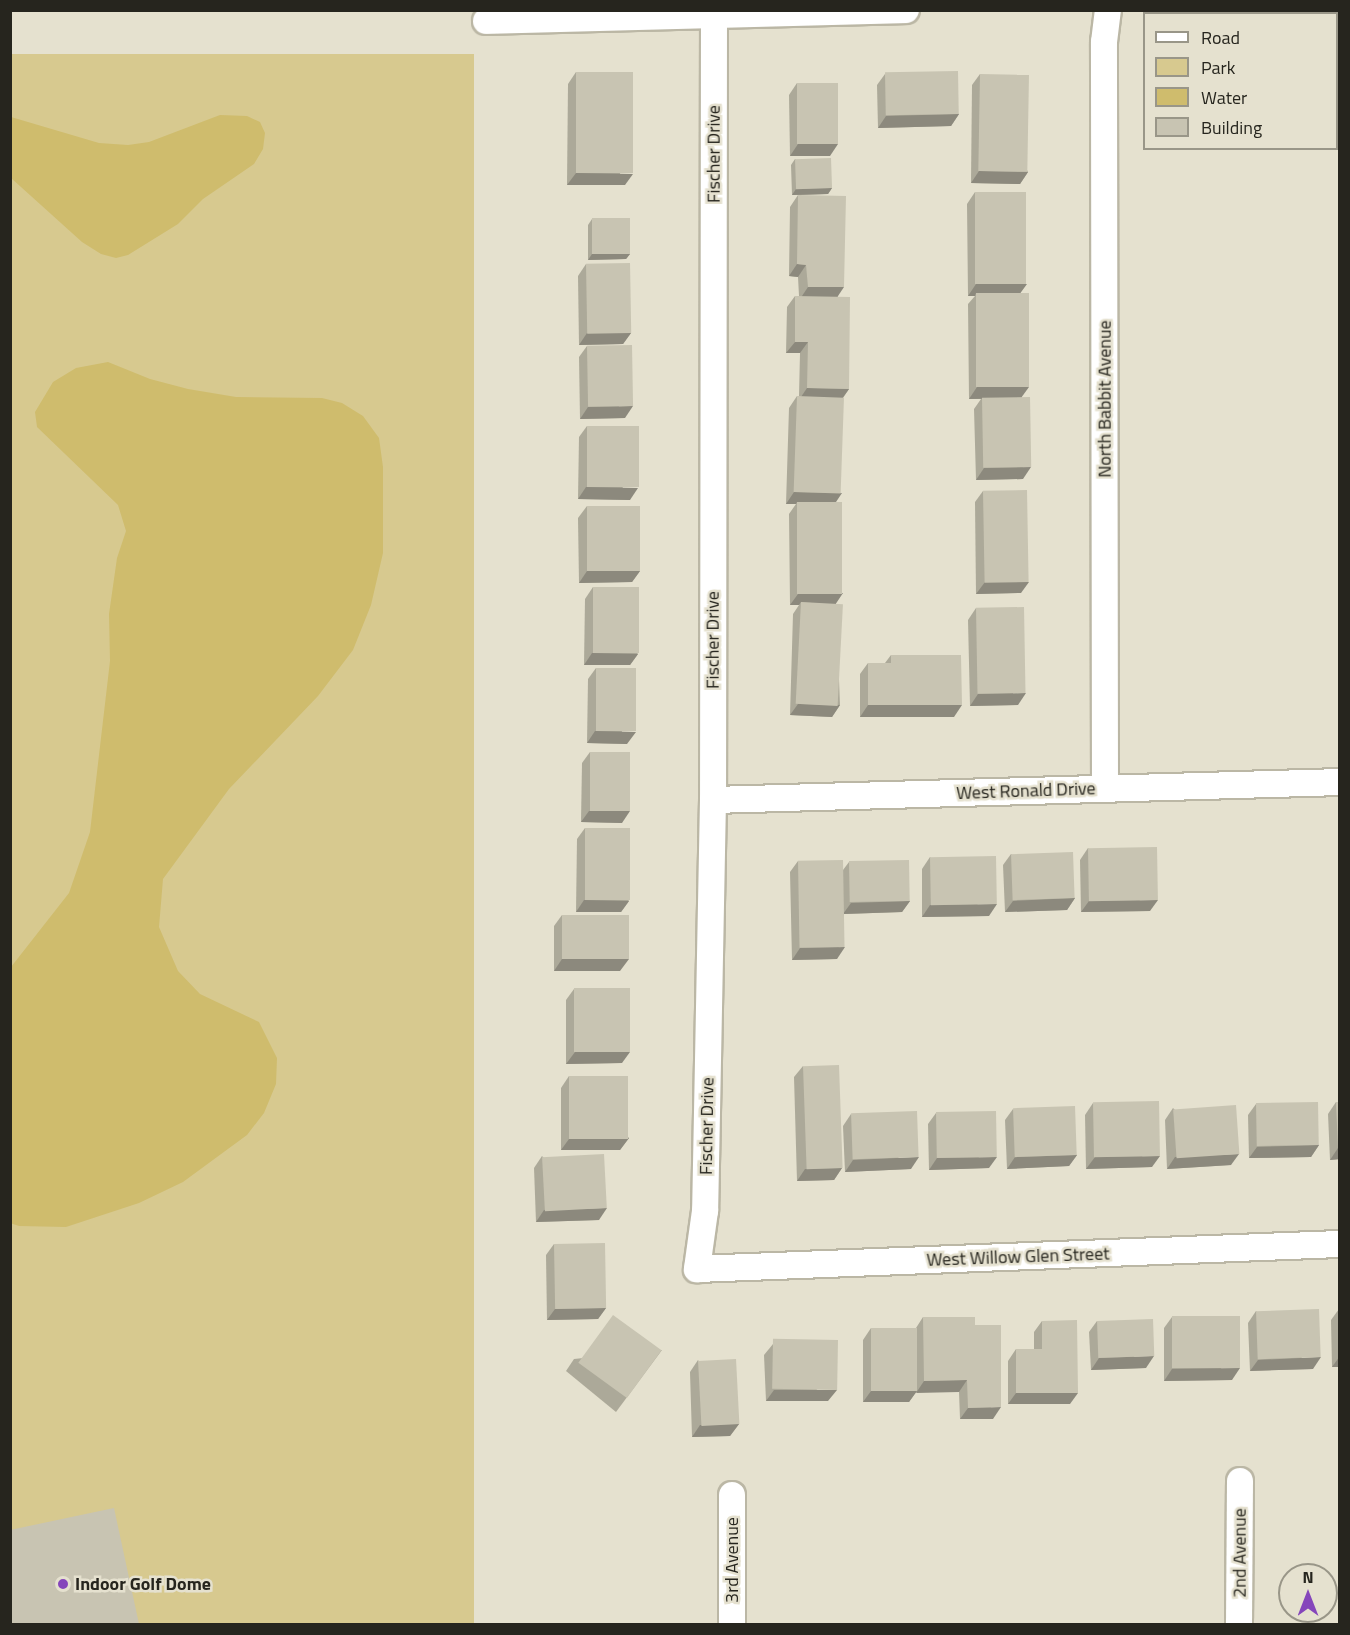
<!DOCTYPE html>
<style>
body{margin:0}
#map{position:relative;width:1350px;height:1635px;overflow:hidden;background:#e5e1cf;font-family:"Titillium Web",sans-serif}
div>[style]{position:absolute}
.green>*{inset:0;background:#d7c98f;transform-origin:0 0}
.water>*{inset:0;background:#cfbc6d}
.roads{filter:drop-shadow(2px 0 #bbb7a5) drop-shadow(-2px 0 #bbb7a5) drop-shadow(0 2px #bbb7a5) drop-shadow(0 -2px #bbb7a5)}
.minor>*{height:26px;margin:-13px;padding:0 13px;transform-origin:13px;border-radius:13px;background:#fff}
.wall>*{inset:0;background:#aca999}
.shaded-wall>*{inset:0;background:#8c897d}
.building>*{inset:0;background:#c8c4b2;transform-origin:0 0}
.dots>*{width:16px;height:16px;translate:-50% -50%;box-sizing:border-box;border:3px solid #e5e1cf;border-radius:50%}
span{translate:-50% -50%;white-space:nowrap;text-align:center;line-height:1.15;-webkit-text-stroke:5px #e5e1cf;paint-order:stroke}
.street-label{font-size:18px;color:#26251e}
.poi-label{font-size:18px;color:#26251e;font-weight:700}
.left{translate:0 -50%;text-align:left}
.frame{position:absolute;inset:0;border:12px solid #26251e;pointer-events:none}
.legend{position:absolute;left:1143px;top:12px;width:195px;height:138px;box-sizing:border-box;background:#e5e1cf;border:2px solid #999688;margin:0;padding:8px 10px;list-style:none;font-size:18px;color:#26251e}
.legend li{display:flex;align-items:center;gap:12px;height:30px}
.legend b{width:30px;border:2px solid #999688}
.north{position:absolute;left:1278px;top:1563px;width:60px;height:60px;box-sizing:border-box;background:#e5e1cf;border:2px solid #999688;border-radius:50%;rotate:0deg;font-size:16px;font-weight:700;line-height:24px;text-align:center;color:#26251e}
.north::after{content:'';display:block;margin:auto;width:21px;height:27px;background:#8546bb;clip-path:polygon(50% 0,100% 100%,50% 72%,0 100%)}
</style>
<div id="map">
<div class="green">
<i style="left:474px;top:54px;width:1570px;height:464px;rotate:90deg"></i>
</div>
<div class="water">
<i style="clip-path:polygon(220px 115px,247px 116px,260px 122px,265px 133px,263px 149px,254px 164px,203px 199px,178px 224px,128px 255px,116px 258px,101px 254px,82px 242px,11px 178px,11px 117px,99px 143px,128px 145px,149px 142px)"></i>
<i style="clip-path:polygon(108px 362px,150px 379px,188px 389px,236px 397px,322px 398px,342px 403px,363px 416px,379px 438px,383px 467px,383px 553px,371px 605px,353px 650px,318px 696px,229px 789px,163px 879px,159px 927px,178px 971px,200px 994px,259px 1022px,277px 1058px,276px 1084px,264px 1113px,247px 1135px,183px 1182px,139px 1203px,66px 1227px,19px 1226px,10px 1223px,11px 967px,69px 893px,90px 832px,110px 661px,109px 614px,117px 558px,126px 531px,118px 505px,37px 427px,35px 412px,53px 382px,76px 368px)"></i>
</div>
<div class="roads">
<div class="minor">
<i style="left:714px;top:10px;width:790px;rotate:90.07deg"></i>
<i style="left:713px;top:800px;width:411px;rotate:91.1deg"></i>
<i style="left:705px;top:1211px;width:59px;rotate:97.9deg"></i>
<i style="left:697px;top:1269px;width:643px;rotate:-2.23deg"></i>
<i style="left:486px;top:21px;width:420px;rotate:-1.5deg"></i>
<i style="left:1105px;top:789px;width:747px;rotate:-90.08deg"></i>
<i style="left:1104px;top:42px;width:32px;rotate:-83deg"></i>
<i style="left:713px;top:800px;width:627px;rotate:-1.64deg"></i>
<i style="left:732px;top:1624px;width:129px;rotate:-90deg"></i>
<i style="left:1239px;top:1624px;width:143px;rotate:-89.6deg"></i>
</div>
</div>
<div class="wall">
<i style="clip-path:polygon(576px 72px,625px 185px,567px 185px,568px 84px)"></i>
<i style="clip-path:polygon(885px 74px,959px 114px,951px 126px,878px 128px,877px 85px)"></i>
<i style="clip-path:polygon(980px 74px,1028px 172px,1020px 184px,971px 183px,972px 85px)"></i>
<i style="clip-path:polygon(797px 83px,830px 156px,790px 156px,789px 95px)"></i>
<i style="clip-path:polygon(795px 159px,832px 188px,828px 194px,801px 195px,838px 297px,849px 389px,843px 398px,836px 502px,836px 603px,840px 705px,832px 717px,790px 715px,793px 614px,799px 605px,790px 605px,789px 514px,796px 504px,786px 504px,789px 408px,797px 396px,799px 396px,800px 353px,786px 353px,787px 307px,795px 296px,799px 296px,798px 277px,789px 276px,790px 207px,798px 195px,792px 195px,791px 165px)"></i>
<i style="clip-path:polygon(975px 192px,1020px 293px,1023px 479px,976px 480px,974px 409px,981px 399px,969px 399px,968px 304px,975px 296px,968px 296px,967px 204px)"></i>
<i style="clip-path:polygon(592px 219px,630px 254px,626px 259px,588px 260px,588px 225px)"></i>
<i style="clip-path:polygon(586px 264px,631px 333px,623px 344px,579px 345px,578px 276px)"></i>
<i style="clip-path:polygon(587px 346px,625px 418px,580px 419px,579px 357px)"></i>
<i style="clip-path:polygon(587px 426px,630px 500px,578px 499px,579px 437px)"></i>
<i style="clip-path:polygon(983px 491px,1021px 593px,976px 594px,975px 502px)"></i>
<i style="clip-path:polygon(587px 506px,640px 571px,632px 582px,579px 583px,578px 518px)"></i>
<i style="clip-path:polygon(593px 587px,638px 654px,630px 665px,584px 665px,585px 599px)"></i>
<i style="clip-path:polygon(976px 608px,1018px 705px,970px 706px,968px 620px)"></i>
<i style="clip-path:polygon(891px 655px,954px 717px,860px 717px,860px 674px,868px 663px,885px 663px)"></i>
<i style="clip-path:polygon(596px 668px,627px 744px,587px 743px,588px 679px)"></i>
<i style="clip-path:polygon(590px 752px,622px 823px,581px 822px,582px 763px)"></i>
<i style="clip-path:polygon(585px 828px,629px 901px,621px 912px,576px 912px,577px 839px)"></i>
<i style="clip-path:polygon(1088px 848px,1150px 911px,1081px 912px,1080px 860px)"></i>
<i style="clip-path:polygon(1011px 854px,1075px 898px,1067px 910px,1005px 912px,1003px 865px)"></i>
<i style="clip-path:polygon(930px 857px,989px 916px,922px 917px,922px 869px)"></i>
<i style="clip-path:polygon(798px 861px,843px 870px,849px 862px,910px 901px,902px 912px,844px 914px,837px 959px,792px 960px,790px 872px)"></i>
<i style="clip-path:polygon(562px 915px,620px 971px,554px 971px,554px 926px)"></i>
<i style="clip-path:polygon(574px 989px,622px 1063px,566px 1064px,566px 1000px)"></i>
<i style="clip-path:polygon(803px 1066px,842px 1168px,834px 1180px,797px 1181px,794px 1077px)"></i>
<i style="clip-path:polygon(569px 1076px,629px 1138px,620px 1150px,561px 1150px,561px 1088px)"></i>
<i style="clip-path:polygon(1336px 1102px,1340px 1102px,1340px 1159px,1330px 1160px,1328px 1114px)"></i>
<i style="clip-path:polygon(1093px 1103px,1152px 1167px,1086px 1169px,1085px 1115px)"></i>
<i style="clip-path:polygon(1256px 1104px,1319px 1145px,1311px 1157px,1249px 1158px,1248px 1115px)"></i>
<i style="clip-path:polygon(1173px 1108px,1231px 1165px,1167px 1169px,1165px 1120px)"></i>
<i style="clip-path:polygon(1013px 1109px,1077px 1155px,1069px 1166px,1007px 1169px,1005px 1120px)"></i>
<i style="clip-path:polygon(936px 1113px,989px 1168px,929px 1170px,928px 1124px)"></i>
<i style="clip-path:polygon(851px 1114px,911px 1169px,845px 1172px,843px 1126px)"></i>
<i style="clip-path:polygon(542px 1156px,599px 1220px,536px 1222px,534px 1168px)"></i>
<i style="clip-path:polygon(554px 1244px,606px 1308px,598px 1319px,547px 1320px,546px 1255px)"></i>
<i style="clip-path:polygon(1339px 1309px,1340px 1367px,1332px 1367px,1331px 1320px)"></i>
<i style="clip-path:polygon(1256px 1311px,1313px 1369px,1250px 1371px,1248px 1323px)"></i>
<i style="clip-path:polygon(923px 1317px,975px 1325px,993px 1419px,960px 1419px,959px 1392px,916px 1392px,909px 1402px,863px 1402px,863px 1340px,871px 1328px,916px 1328px)"></i>
<i style="clip-path:polygon(1172px 1317px,1232px 1380px,1164px 1381px,1164px 1328px)"></i>
<i style="clip-path:polygon(1042px 1321px,1070px 1404px,1008px 1404px,1008px 1361px,1016px 1349px,1034px 1349px,1034px 1332px)"></i>
<i style="clip-path:polygon(1097px 1321px,1146px 1368px,1091px 1370px,1089px 1332px)"></i>
<i style="clip-path:polygon(773px 1344px,828px 1401px,766px 1401px,764px 1355px)"></i>
<i style="clip-path:polygon(662px 1350px,616px 1412px,566px 1371px,574px 1359px)"></i>
<i style="clip-path:polygon(698px 1360px,739px 1424px,730px 1436px,692px 1437px,690px 1372px)"></i>
</div>
<div class="shaded-wall">
<i style="clip-path:polygon(959px 114px,951px 126px,878px 128px,886px 116px)"></i>
<i style="clip-path:polygon(798px 144px,838px 144px,830px 156px,790px 156px)"></i>
<i style="clip-path:polygon(979px 171px,1028px 172px,1020px 184px,971px 183px)"></i>
<i style="clip-path:polygon(576px 173px,633px 174px,625px 185px,567px 185px)"></i>
<i style="clip-path:polygon(832px 188px,828px 194px,792px 195px,796px 189px)"></i>
<i style="clip-path:polygon(592px 254px,630px 254px,626px 259px,588px 260px)"></i>
<i style="clip-path:polygon(797px 264px,806px 265px,798px 277px,789px 276px)"></i>
<i style="clip-path:polygon(976px 284px,1027px 284px,1019px 295px,976px 293px,975px 296px,968px 296px)"></i>
<i style="clip-path:polygon(808px 287px,844px 287px,836px 299px,800px 299px)"></i>
<i style="clip-path:polygon(587px 333px,631px 333px,623px 344px,579px 345px)"></i>
<i style="clip-path:polygon(795px 342px,808px 342px,800px 353px,786px 353px)"></i>
<i style="clip-path:polygon(977px 387px,1029px 387px,1021px 398px,969px 399px)"></i>
<i style="clip-path:polygon(807px 388px,849px 389px,841px 400px,799px 400px)"></i>
<i style="clip-path:polygon(633px 406px,625px 418px,580px 419px,588px 407px)"></i>
<i style="clip-path:polygon(1031px 467px,1023px 479px,976px 480px,984px 468px)"></i>
<i style="clip-path:polygon(586px 487px,638px 488px,630px 500px,578px 499px)"></i>
<i style="clip-path:polygon(794px 492px,842px 493px,834px 505px,797px 502px,796px 504px,786px 504px)"></i>
<i style="clip-path:polygon(587px 571px,640px 571px,632px 582px,579px 583px)"></i>
<i style="clip-path:polygon(985px 582px,1029px 582px,1021px 593px,976px 594px)"></i>
<i style="clip-path:polygon(843px 593px,835px 605px,801px 602px,799px 605px,790px 605px,798px 594px)"></i>
<i style="clip-path:polygon(592px 653px,638px 654px,630px 665px,584px 665px)"></i>
<i style="clip-path:polygon(1026px 693px,1018px 705px,970px 706px,978px 694px)"></i>
<i style="clip-path:polygon(798px 704px,840px 705px,832px 717px,790px 715px)"></i>
<i style="clip-path:polygon(868px 705px,962px 705px,954px 717px,860px 717px)"></i>
<i style="clip-path:polygon(595px 731px,636px 732px,627px 744px,587px 743px)"></i>
<i style="clip-path:polygon(589px 811px,630px 811px,622px 823px,581px 822px)"></i>
<i style="clip-path:polygon(1075px 898px,1067px 910px,1005px 912px,1013px 901px)"></i>
<i style="clip-path:polygon(584px 900px,629px 901px,621px 912px,576px 912px)"></i>
<i style="clip-path:polygon(1158px 900px,1150px 911px,1081px 912px,1089px 901px)"></i>
<i style="clip-path:polygon(910px 901px,902px 912px,843px 914px,851px 903px)"></i>
<i style="clip-path:polygon(997px 904px,989px 916px,922px 917px,930px 905px)"></i>
<i style="clip-path:polygon(845px 947px,837px 959px,792px 960px,800px 948px)"></i>
<i style="clip-path:polygon(562px 959px,629px 959px,620px 971px,554px 971px)"></i>
<i style="clip-path:polygon(575px 1052px,630px 1052px,622px 1063px,566px 1064px)"></i>
<i style="clip-path:polygon(629px 1138px,620px 1150px,561px 1150px,569px 1139px)"></i>
<i style="clip-path:polygon(1319px 1145px,1311px 1157px,1249px 1158px,1257px 1147px)"></i>
<i style="clip-path:polygon(1338px 1148px,1340px 1148px,1340px 1159px,1330px 1160px)"></i>
<i style="clip-path:polygon(1239px 1154px,1231px 1165px,1167px 1169px,1175px 1157px)"></i>
<i style="clip-path:polygon(1077px 1155px,1069px 1166px,1007px 1169px,1015px 1157px)"></i>
<i style="clip-path:polygon(1160px 1156px,1152px 1167px,1086px 1169px,1095px 1157px)"></i>
<i style="clip-path:polygon(919px 1157px,911px 1169px,845px 1172px,853px 1160px)"></i>
<i style="clip-path:polygon(997px 1157px,989px 1168px,929px 1170px,937px 1158px)"></i>
<i style="clip-path:polygon(842px 1168px,834px 1180px,797px 1181px,805px 1169px)"></i>
<i style="clip-path:polygon(607px 1208px,599px 1220px,536px 1222px,544px 1210px)"></i>
<i style="clip-path:polygon(606px 1308px,598px 1319px,547px 1320px,555px 1309px)"></i>
<i style="clip-path:polygon(1154px 1356px,1146px 1368px,1091px 1370px,1099px 1358px)"></i>
<i style="clip-path:polygon(1340px 1356px,1340px 1367px,1332px 1367px)"></i>
<i style="clip-path:polygon(1321px 1357px,1313px 1369px,1250px 1371px,1258px 1360px)"></i>
<i style="clip-path:polygon(1240px 1368px,1232px 1380px,1164px 1381px,1172px 1369px)"></i>
<i style="clip-path:polygon(967px 1380px,959px 1392px,916px 1393px,924px 1381px)"></i>
<i style="clip-path:polygon(774px 1390px,837px 1390px,828px 1401px,766px 1401px)"></i>
<i style="clip-path:polygon(871px 1391px,917px 1391px,909px 1402px,863px 1402px)"></i>
<i style="clip-path:polygon(1016px 1393px,1078px 1393px,1070px 1404px,1008px 1404px)"></i>
<i style="clip-path:polygon(1001px 1407px,993px 1419px,960px 1419px,968px 1408px)"></i>
<i style="clip-path:polygon(739px 1424px,730px 1436px,692px 1437px,700px 1425px)"></i>
</div>
<div class="building">
<i style="left:958px;top:71px;width:43px;height:73px;rotate:89deg"></i>
<i style="left:576px;top:72px;width:57px;height:101px"></i>
<i style="left:980px;top:74px;width:49px;height:97px;rotate:1deg"></i>
<i style="left:797px;top:83px;width:41px;height:61px"></i>
<i style="left:831px;top:158px;width:30px;height:36px;rotate:88deg"></i>
<i style="left:975px;top:192px;width:51px;height:92px"></i>
<i style="clip-path:polygon(798px 195px,846px 196px,844px 287px,808px 287px,806px 265px,797px 264px)"></i>
<i style="left:630px;top:218px;width:36px;height:38px;rotate:90deg"></i>
<i style="left:630px;top:263px;width:70px;height:44px;rotate:89deg"></i>
<i style="left:976px;top:293px;width:53px;height:94px"></i>
<i style="clip-path:polygon(795px 296px,850px 297px,849px 389px,807px 388px,808px 342px,795px 342px)"></i>
<i style="left:632px;top:345px;width:61px;height:45px;rotate:89deg"></i>
<i style="left:797px;top:396px;width:47px;height:96px;rotate:2deg"></i>
<i style="left:1030px;top:397px;width:70px;height:48px;rotate:89deg"></i>
<i style="left:587px;top:426px;width:52px;height:61px"></i>
<i style="left:1027px;top:490px;width:92px;height:44px;rotate:89deg"></i>
<i style="left:797px;top:502px;width:45px;height:92px"></i>
<i style="left:587px;top:506px;width:53px;height:65px"></i>
<i style="left:593px;top:587px;width:46px;height:66px"></i>
<i style="left:801px;top:602px;width:42px;height:102px;rotate:3deg"></i>
<i style="left:1024px;top:607px;width:86px;height:48px;rotate:89deg"></i>
<i style="clip-path:polygon(891px 655px,961px 655px,962px 705px,868px 705px,868px 663px,891px 663px)"></i>
<i style="left:596px;top:668px;width:40px;height:63px"></i>
<i style="left:590px;top:752px;width:40px;height:59px"></i>
<i style="left:585px;top:828px;width:45px;height:72px"></i>
<i style="left:1157px;top:847px;width:53px;height:69px;rotate:89deg"></i>
<i style="left:1073px;top:852px;width:46px;height:62px;rotate:88deg"></i>
<i style="left:996px;top:856px;width:48px;height:66px;rotate:89deg"></i>
<i style="left:843px;top:860px;width:87px;height:45px;rotate:89deg"></i>
<i style="left:909px;top:860px;width:41px;height:60px;rotate:89deg"></i>
<i style="left:562px;top:915px;width:67px;height:44px"></i>
<i style="left:630px;top:988px;width:64px;height:56px;rotate:90deg"></i>
<i style="left:839px;top:1065px;width:103px;height:36px;rotate:88deg"></i>
<i style="left:569px;top:1076px;width:59px;height:63px"></i>
<i style="left:1159px;top:1101px;width:55px;height:66px;rotate:89deg"></i>
<i style="left:1318px;top:1102px;width:43px;height:62px;rotate:89deg"></i>
<i style="clip-path:polygon(1336px 1102px,1340px 1102px,1340px 1148px,1338px 1148px)"></i>
<i style="left:1236px;top:1105px;width:49px;height:63px;rotate:86deg"></i>
<i style="left:1075px;top:1106px;width:49px;height:62px;rotate:88deg"></i>
<i style="left:917px;top:1111px;width:46px;height:66px;rotate:88deg"></i>
<i style="left:996px;top:1111px;width:46px;height:60px;rotate:89deg"></i>
<i style="left:604px;top:1154px;width:54px;height:62px;rotate:87deg"></i>
<i style="left:605px;top:1243px;width:65px;height:51px;rotate:89deg"></i>
<i style="left:1319px;top:1309px;width:48px;height:63px;rotate:88deg"></i>
<i style="left:613px;top:1315px;width:60px;height:59px;rotate:36deg"></i>
<i style="left:1240px;top:1316px;width:52px;height:68px;rotate:90deg"></i>
<i style="clip-path:polygon(923px 1317px,975px 1317px,975px 1325px,1001px 1325px,1001px 1407px,968px 1408px,967px 1380px,924px 1381px)"></i>
<i style="left:1153px;top:1319px;width:37px;height:56px;rotate:88deg"></i>
<i style="clip-path:polygon(1077px 1320px,1078px 1393px,1016px 1393px,1016px 1349px,1042px 1349px,1042px 1321px)"></i>
<i style="left:871px;top:1328px;width:46px;height:63px"></i>
<i style="left:838px;top:1340px;width:50px;height:65px;rotate:91deg"></i>
<i style="left:736px;top:1359px;width:65px;height:38px;rotate:87deg"></i>
<i style="clip-path:polygon(114px 1508px,139px 1624px,10px 1624px,10px 1530px)"></i>
</div>
<div class="dots">
<i style="left:63px;top:1584px;background:#8546bb"></i>
</div>
<div class="street-label">
<span style="left:714px;top:154px;rotate:-90deg">Fischer Drive</span>
<span style="left:1105px;top:399px;rotate:-90deg">North Babbit Avenue</span>
<span style="left:713px;top:640px;rotate:-90deg">Fischer Drive</span>
<span style="left:1026px;top:791px;rotate:-2deg">West Ronald Drive</span>
<span style="left:707px;top:1126px;rotate:-89deg">Fischer Drive</span>
<span style="left:1018px;top:1257px;rotate:-2deg">West Willow Glen Street</span>
<span style="left:1240px;top:1553px;rotate:-90deg">2nd Avenue</span>
<span style="left:732px;top:1560px;rotate:-90deg">3rd Avenue</span>
</div>
<div class="poi-label">
<span class="left" style="left:75px;top:1584px">Indoor Golf Dome</span>
</div>
<div class="frame"></div>
<ul class="legend">
<li><b style="height:8px;background:#fff"></b>Road</li>
<li><b style="height:16px;background:#d7c98f"></b>Park</li>
<li><b style="height:16px;background:#cfbc6d"></b>Water</li>
<li><b style="height:16px;background:#c8c4b2"></b>Building</li>
</ul>
<div class="north">N</div>
</div>
